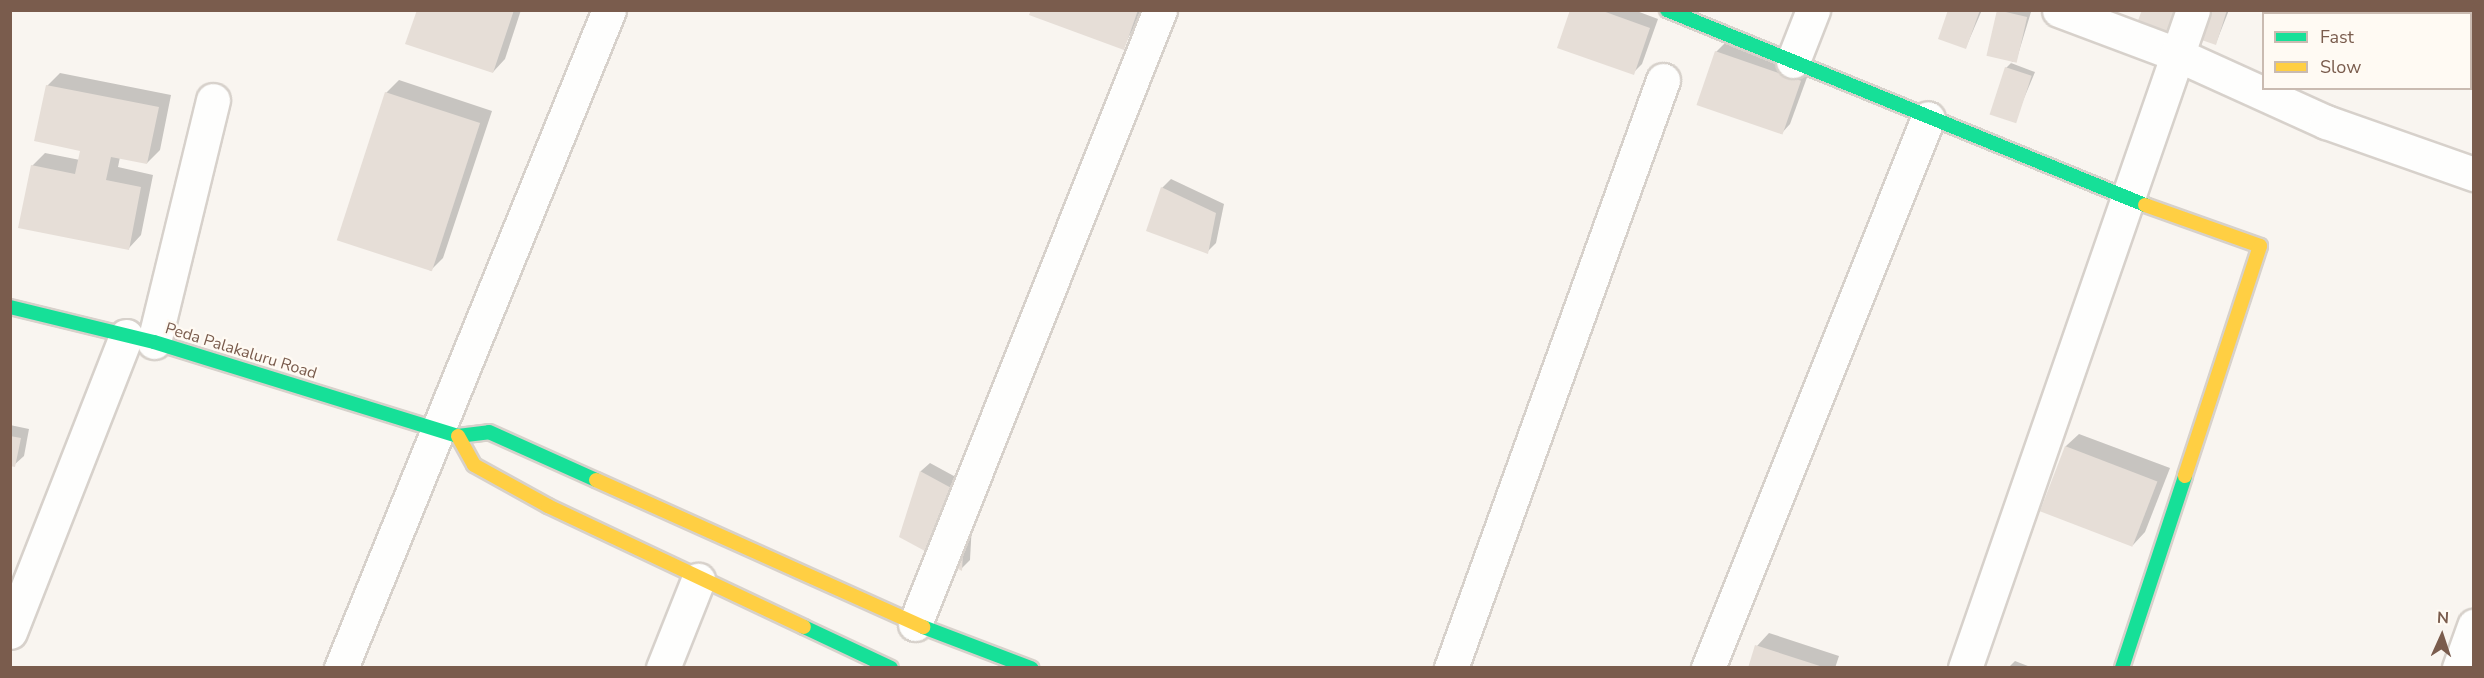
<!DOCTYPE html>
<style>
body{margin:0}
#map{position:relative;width:2484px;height:678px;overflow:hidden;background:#f9f5f0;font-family:"Nunito Sans",sans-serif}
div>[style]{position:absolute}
.shadow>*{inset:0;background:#0003}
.building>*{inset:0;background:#e6ded7;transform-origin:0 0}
.roads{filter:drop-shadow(2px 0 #d7d1cb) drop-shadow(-2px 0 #d7d1cb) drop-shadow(0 2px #d7d1cb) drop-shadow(0 -2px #d7d1cb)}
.street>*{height:33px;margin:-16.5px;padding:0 16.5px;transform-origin:16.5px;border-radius:16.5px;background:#fefefd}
.fast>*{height:14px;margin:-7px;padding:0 7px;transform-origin:7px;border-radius:7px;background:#16e098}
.slow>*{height:14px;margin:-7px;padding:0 7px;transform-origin:7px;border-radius:7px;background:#ffcf43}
span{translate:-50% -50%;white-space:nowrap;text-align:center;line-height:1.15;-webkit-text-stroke:4.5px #fffaf3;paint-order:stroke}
.street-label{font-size:16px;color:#7a5c4d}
.frame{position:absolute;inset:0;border:12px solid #7a5c4d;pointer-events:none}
.legend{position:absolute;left:2262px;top:12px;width:210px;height:78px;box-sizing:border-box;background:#fffaf3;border:2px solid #cabbb1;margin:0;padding:8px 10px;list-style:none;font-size:18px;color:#7a5c4d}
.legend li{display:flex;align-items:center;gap:12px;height:30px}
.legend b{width:30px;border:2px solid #cabbb1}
.north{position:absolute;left:2412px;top:606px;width:60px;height:60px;-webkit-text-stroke:4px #fffaf3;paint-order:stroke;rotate:3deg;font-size:16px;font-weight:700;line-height:24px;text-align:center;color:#7a5c4d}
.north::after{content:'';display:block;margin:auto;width:21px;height:27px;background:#7a5c4d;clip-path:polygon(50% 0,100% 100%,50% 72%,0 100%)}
</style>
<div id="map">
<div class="shadow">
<i style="clip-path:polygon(418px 10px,521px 10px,505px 59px,493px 72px)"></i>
<i style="clip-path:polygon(1033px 10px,1143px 10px,1123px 48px)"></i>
<i style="clip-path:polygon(1572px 10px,1634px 10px,1658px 19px,1642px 64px,1633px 73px)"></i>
<i style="clip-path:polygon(1949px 10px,1982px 10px,1966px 47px)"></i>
<i style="clip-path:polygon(1998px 10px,2031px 12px,2017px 58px,2011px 63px,2035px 72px,2014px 122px,2006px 68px,2012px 62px)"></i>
<i style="clip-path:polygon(2203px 10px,2229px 10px,2216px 43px)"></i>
<i style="clip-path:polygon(2346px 10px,2369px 10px,2346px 14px)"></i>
<i style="clip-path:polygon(1725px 43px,1809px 72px,1790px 124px,1781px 134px,1716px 52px)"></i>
<i style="clip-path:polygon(60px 73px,171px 95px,160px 150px,147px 163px,120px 157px,118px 167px,153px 175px,141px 235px,129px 248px,32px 166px,45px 153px,80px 160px,82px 149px,47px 86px)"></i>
<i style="clip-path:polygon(399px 80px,492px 111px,443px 258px,430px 271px,386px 93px)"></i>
<i style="clip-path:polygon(1171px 179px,1224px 204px,1216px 243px,1207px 252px,1162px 188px)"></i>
<i style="clip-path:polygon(10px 425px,29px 429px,24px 456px,14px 465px)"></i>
<i style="clip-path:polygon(2079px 434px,2170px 468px,2145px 532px,2133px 545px,2042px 510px,2066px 446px)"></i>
<i style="clip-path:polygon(930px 463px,974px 487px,970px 560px,961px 569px,900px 536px,921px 471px)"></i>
<i style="clip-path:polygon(1769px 633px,1839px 656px,1835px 668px,1750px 668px,1757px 646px)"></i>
<i style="clip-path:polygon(2015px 661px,2033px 668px,2008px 668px)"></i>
</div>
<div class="building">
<i style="clip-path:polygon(417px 10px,514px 10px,493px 73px,405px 44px)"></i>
<i style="clip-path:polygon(1031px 10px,1138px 10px,1124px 50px,1029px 15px)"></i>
<i style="clip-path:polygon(1570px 10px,1600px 10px,1650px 28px,1634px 75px,1557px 48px)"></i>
<i style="clip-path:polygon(1948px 10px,1980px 10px,1966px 49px,1938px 39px)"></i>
<i style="left:1997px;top:10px;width:31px;height:47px;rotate:13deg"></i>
<i style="clip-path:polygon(2142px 10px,2175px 10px,2167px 33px,2137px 23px)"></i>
<i style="clip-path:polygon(2201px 10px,2227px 10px,2216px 45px,2193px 37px)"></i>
<i style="clip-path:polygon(2345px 10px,2367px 10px,2344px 14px)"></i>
<i style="left:1715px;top:51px;width:91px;height:57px;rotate:19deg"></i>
<i style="left:2005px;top:67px;width:28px;height:50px;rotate:18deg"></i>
<i style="clip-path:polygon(46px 85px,159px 107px,147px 164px,111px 157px,106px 180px,141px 187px,129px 250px,18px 228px,31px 165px,75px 174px,80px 151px,34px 141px)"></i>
<i style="left:385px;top:92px;width:100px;height:156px;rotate:18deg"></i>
<i style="clip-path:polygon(1161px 187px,1216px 213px,1208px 254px,1146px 231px)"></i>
<i style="clip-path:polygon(10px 436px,21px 438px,15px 467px,10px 466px)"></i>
<i style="left:2065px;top:446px;width:99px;height:70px;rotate:21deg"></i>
<i style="clip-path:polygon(920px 471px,966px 496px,962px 571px,899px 537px)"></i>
<i style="clip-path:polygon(1755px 645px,1823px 667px,1823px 668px,1748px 668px)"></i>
</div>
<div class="roads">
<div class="street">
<i style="left:2059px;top:10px;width:125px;rotate:20.6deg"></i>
<i style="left:2176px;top:54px;width:165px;rotate:24.4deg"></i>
<i style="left:2326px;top:122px;width:157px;rotate:19.4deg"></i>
<i style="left:1793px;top:61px;width:55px;rotate:-68.6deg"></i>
<i style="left:154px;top:342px;width:249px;rotate:-76.3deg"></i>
<i style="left:915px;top:624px;width:661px;rotate:-68.25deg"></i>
<i style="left:10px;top:632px;width:318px;rotate:-68.6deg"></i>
<i style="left:341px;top:668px;width:710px;rotate:-67.84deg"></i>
<i style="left:663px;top:668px;width:95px;rotate:-68.3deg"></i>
<i style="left:1451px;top:668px;width:625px;rotate:-70.17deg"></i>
<i style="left:1708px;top:668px;width:592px;rotate:-68.2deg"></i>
<i style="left:1965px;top:668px;width:696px;rotate:-70.89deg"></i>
<i style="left:2459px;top:668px;width:45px;rotate:-70.3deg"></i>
</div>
<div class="fast">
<i style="left:1667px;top:10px;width:516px;rotate:22.19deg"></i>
<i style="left:10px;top:307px;width:148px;rotate:13.7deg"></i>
<i style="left:154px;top:342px;width:318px;rotate:17.2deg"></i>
<i style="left:458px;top:436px;width:31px;rotate:-7deg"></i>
<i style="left:489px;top:432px;width:117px;rotate:24.2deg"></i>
<i style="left:804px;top:627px;width:96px;rotate:25.2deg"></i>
<i style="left:923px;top:627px;width:116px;rotate:20.8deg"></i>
<i style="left:2122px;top:668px;width:202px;rotate:-71.8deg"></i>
</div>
<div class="slow">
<i style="left:2145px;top:205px;width:122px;rotate:19.6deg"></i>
<i style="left:2260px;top:246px;width:242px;rotate:108.1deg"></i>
<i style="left:458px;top:436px;width:33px;rotate:61deg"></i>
<i style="left:474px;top:465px;width:85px;rotate:29deg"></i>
<i style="left:548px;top:506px;width:283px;rotate:25.3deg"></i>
<i style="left:596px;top:480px;width:359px;rotate:24.2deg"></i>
</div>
</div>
<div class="street-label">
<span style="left:241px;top:351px;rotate:17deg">Peda Palakaluru Road</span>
</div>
<div class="frame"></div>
<ul class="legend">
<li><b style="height:8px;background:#16e098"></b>Fast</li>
<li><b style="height:8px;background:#ffcf43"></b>Slow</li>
</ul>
<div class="north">N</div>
</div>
